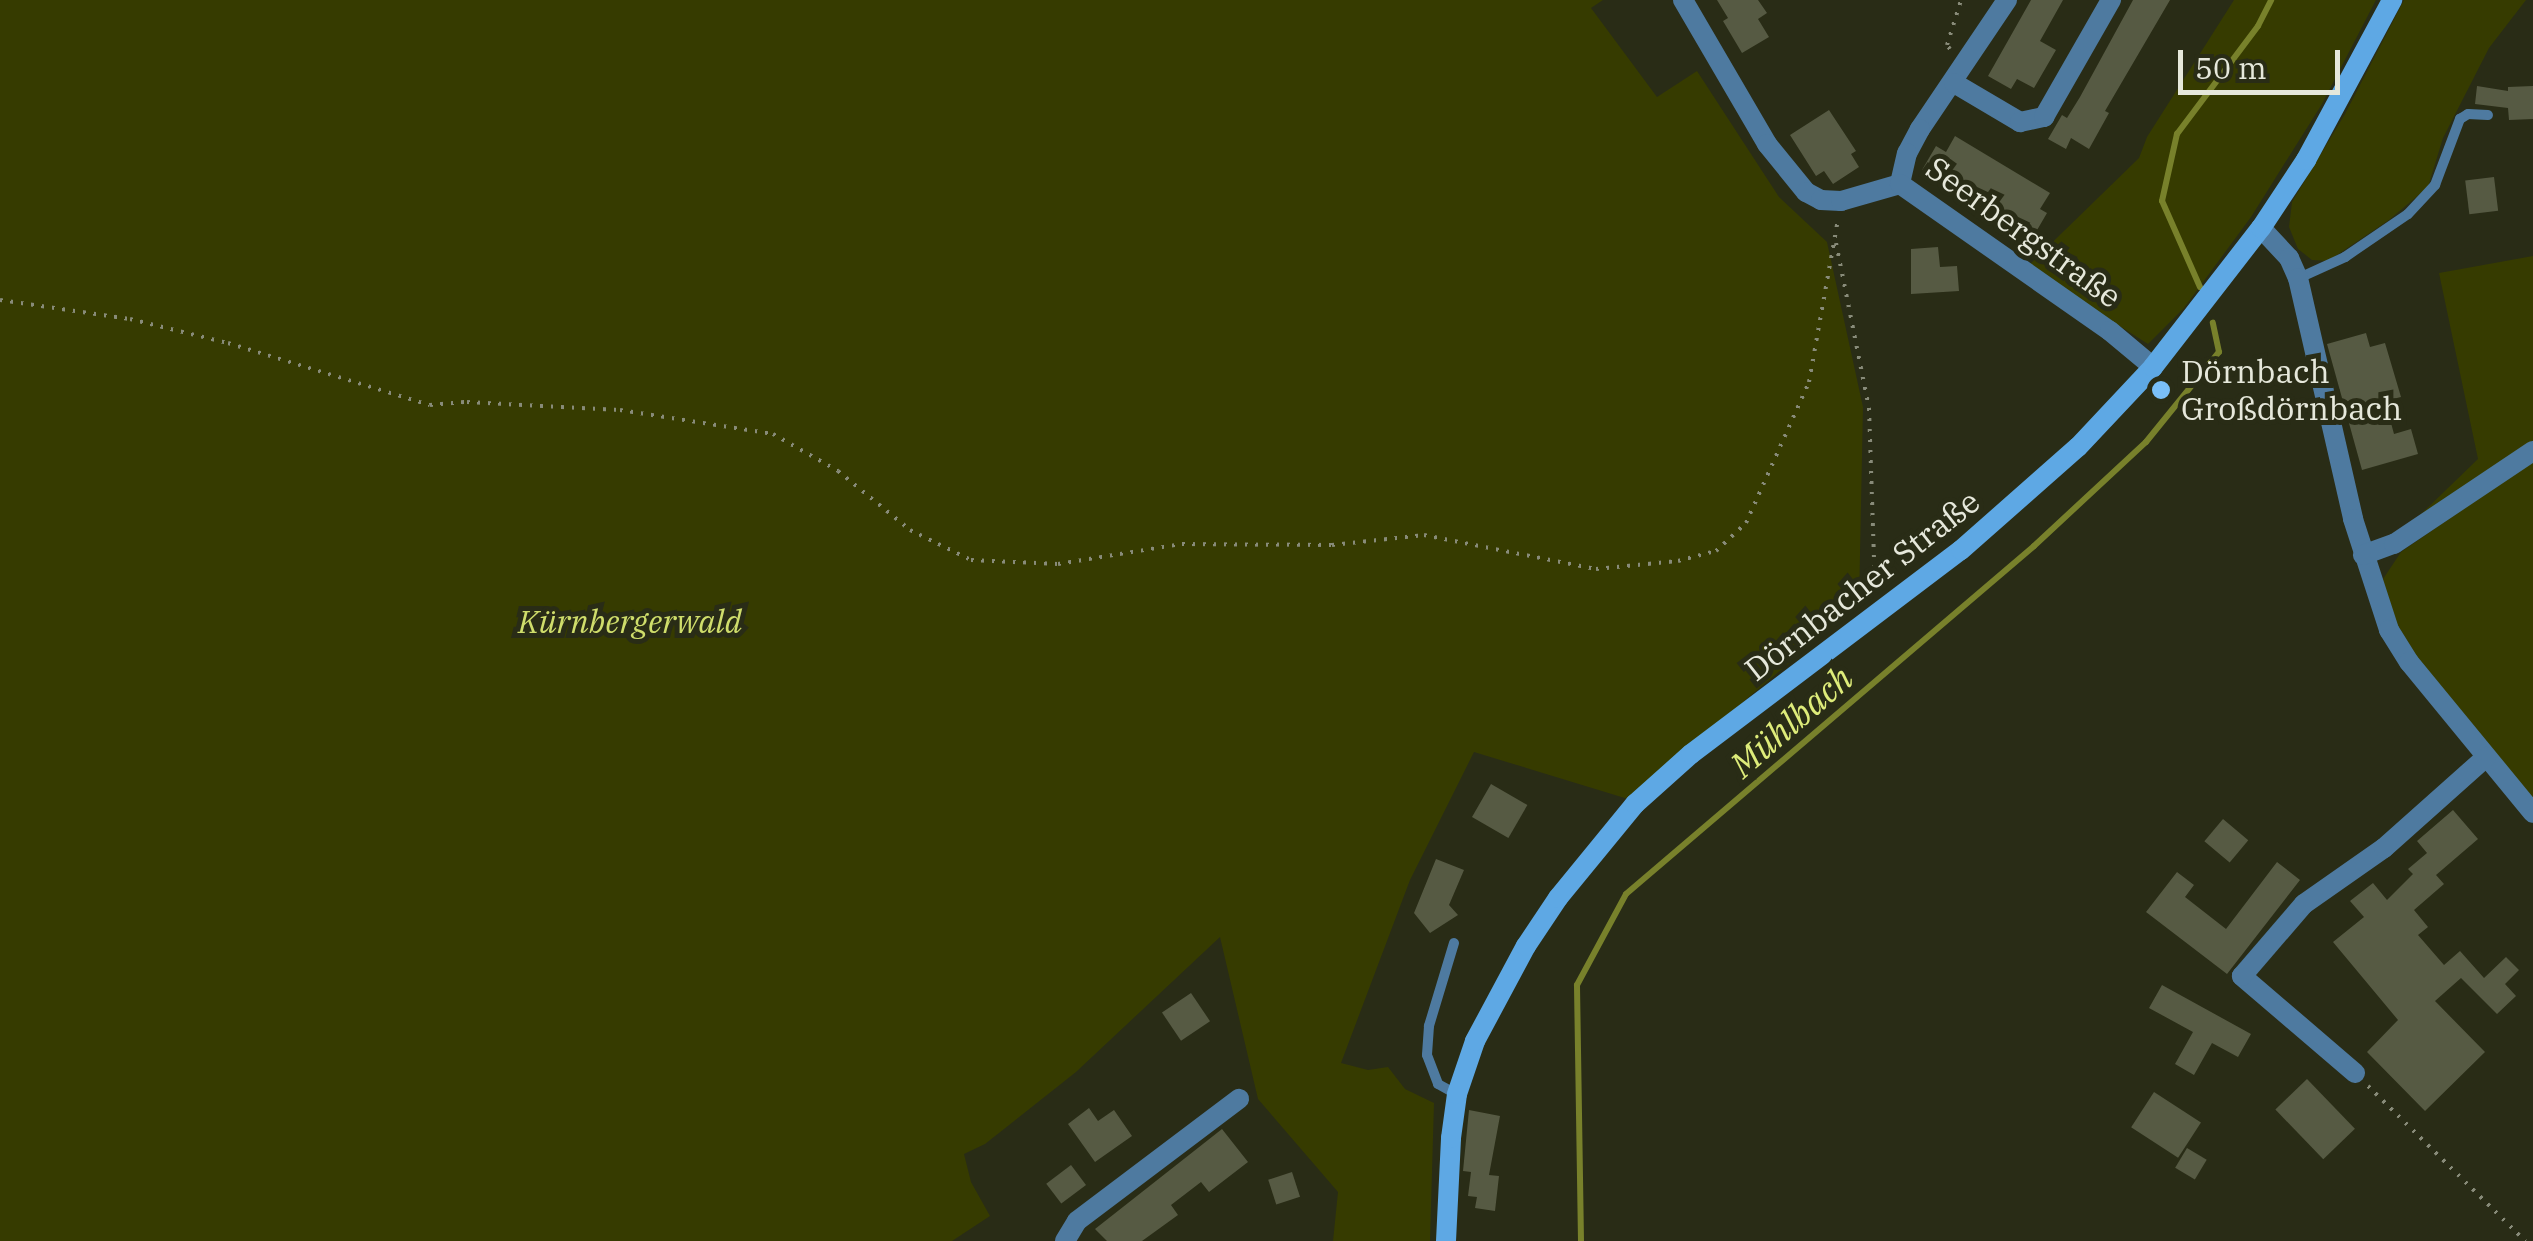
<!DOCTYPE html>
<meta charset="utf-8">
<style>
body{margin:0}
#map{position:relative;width:2533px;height:1241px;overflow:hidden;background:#292c16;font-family:"IBM Plex Serif",serif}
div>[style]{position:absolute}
.green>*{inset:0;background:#363b00}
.stream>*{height:6px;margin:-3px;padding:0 3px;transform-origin:3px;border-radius:3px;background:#78812b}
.building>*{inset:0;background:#565a43;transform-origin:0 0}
.path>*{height:4px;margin-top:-2px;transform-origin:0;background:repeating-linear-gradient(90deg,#888b79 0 2.5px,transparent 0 10.5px)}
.lane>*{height:10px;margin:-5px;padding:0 5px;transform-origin:5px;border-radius:5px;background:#4e7aa0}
.street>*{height:20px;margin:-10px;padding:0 10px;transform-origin:10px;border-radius:10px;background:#4e7aa0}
.secondary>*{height:20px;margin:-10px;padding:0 10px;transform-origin:10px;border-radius:10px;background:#5ea8e4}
.dots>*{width:28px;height:28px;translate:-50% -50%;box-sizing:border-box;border:5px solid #292c16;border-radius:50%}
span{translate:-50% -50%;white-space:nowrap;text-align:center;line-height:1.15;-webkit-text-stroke:10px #292c16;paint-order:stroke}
.street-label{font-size:32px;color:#e6e8db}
.poi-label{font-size:32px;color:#e6e8db}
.left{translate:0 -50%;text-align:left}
.park-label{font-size:32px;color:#cfdd6b;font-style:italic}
.water-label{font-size:35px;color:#deec7a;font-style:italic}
.scale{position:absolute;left:2178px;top:50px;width:162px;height:45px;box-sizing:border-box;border:5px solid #e6e8db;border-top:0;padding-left:12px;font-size:30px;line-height:35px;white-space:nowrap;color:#e6e8db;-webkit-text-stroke:8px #292c16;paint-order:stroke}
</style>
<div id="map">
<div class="green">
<i style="clip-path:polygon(0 0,1603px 0,1591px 8px,1657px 97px,1697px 71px,1779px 197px,1827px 242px,1863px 407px,1859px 604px,1628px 799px,1474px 752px,1410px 880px,1341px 1063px,1368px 1070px,1388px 1067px,1405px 1089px,1434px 1103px,1430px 1241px,1333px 1241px,1338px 1192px,1258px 1099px,1220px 937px,1076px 1072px,985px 1144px,964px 1154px,971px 1182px,990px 1216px,952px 1241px,0 1241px)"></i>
<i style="clip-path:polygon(2234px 0,2376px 0,2322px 104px,2251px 217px,2184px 308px,2148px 344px,2027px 267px,2139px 158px,2147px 137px)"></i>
<i style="clip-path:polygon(2404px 0,2526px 0,2489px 48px,2443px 138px,2428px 187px,2389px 220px,2328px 261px,2312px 260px,2298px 249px,2289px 227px,2292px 202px,2345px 114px)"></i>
<i style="clip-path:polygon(2533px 256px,2533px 442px,2418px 517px,2478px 459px,2439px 273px)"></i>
<i style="clip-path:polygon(2533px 461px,2533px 802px,2420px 662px,2391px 614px,2383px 579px,2401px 552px)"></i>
</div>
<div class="stream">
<i style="left:2200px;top:287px;width:94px;rotate:-113.8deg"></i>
<i style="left:2162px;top:201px;width:69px;rotate:-77.4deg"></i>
<i style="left:2177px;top:134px;width:135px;rotate:-53.1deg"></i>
<i style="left:2258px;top:26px;width:29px;rotate:-63deg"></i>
<i style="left:1581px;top:1241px;width:256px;rotate:-90.9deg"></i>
<i style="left:1577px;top:985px;width:103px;rotate:-61.7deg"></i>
<i style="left:1626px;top:894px;width:536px;rotate:-40.46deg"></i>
<i style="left:2034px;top:546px;width:153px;rotate:-42.9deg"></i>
<i style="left:2146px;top:442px;width:116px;rotate:-51deg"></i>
<i style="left:2219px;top:352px;width:30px;rotate:-102deg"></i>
</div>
<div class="building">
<i style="clip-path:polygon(1717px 0,1758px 0,1767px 13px,1758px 19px,1769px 37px,1742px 53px,1723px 21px,1728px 18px)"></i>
<i style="clip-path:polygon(2031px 0,2063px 0,2040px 41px,2056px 50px,2034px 88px,2017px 79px,2011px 89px,1988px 76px)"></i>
<i style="clip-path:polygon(2133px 0,2170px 0,2105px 111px,2109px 113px,2089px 149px,2071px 138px,2066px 149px,2048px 139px,2062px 115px,2067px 118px,2080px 97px)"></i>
<i style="clip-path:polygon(2477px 86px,2508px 91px,2508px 87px,2533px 86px,2533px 119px,2509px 120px,2508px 108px,2475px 104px)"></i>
<i style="clip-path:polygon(1829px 110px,1856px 151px,1851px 154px,1859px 167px,1833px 184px,1824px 171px,1816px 176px,1790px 135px)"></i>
<i style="clip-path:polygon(1955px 136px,2050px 193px,2040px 209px,2047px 213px,2033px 237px,1922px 170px,1936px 146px,1946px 152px)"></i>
<i style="left:2494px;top:177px;width:34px;height:29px;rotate:83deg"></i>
<i style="clip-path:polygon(1938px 247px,1940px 267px,1957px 266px,1959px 291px,1911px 294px,1911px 249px)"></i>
<i style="clip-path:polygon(2366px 333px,2370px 347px,2385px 343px,2401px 397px,2385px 401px,2394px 434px,2411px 429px,2418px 454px,2362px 470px,2327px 344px)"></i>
<i style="left:1491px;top:784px;width:42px;height:38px;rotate:30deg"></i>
<i style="clip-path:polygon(2453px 810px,2478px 839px,2436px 875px,2444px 884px,2414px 910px,2428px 927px,2418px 935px,2444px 965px,2460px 951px,2484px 978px,2506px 957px,2519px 970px,2505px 984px,2516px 996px,2497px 1014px,2461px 978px,2435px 1001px,2485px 1052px,2425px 1111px,2367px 1052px,2398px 1020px,2333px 942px,2364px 917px,2350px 901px,2373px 883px,2387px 900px,2413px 874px,2408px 869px,2427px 853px,2417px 841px)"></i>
<i style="left:2223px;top:819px;width:33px;height:29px;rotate:40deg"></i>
<i style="clip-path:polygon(1436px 859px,1464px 870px,1449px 905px,1458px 915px,1430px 933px,1414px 913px)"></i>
<i style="clip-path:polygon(2277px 862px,2300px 880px,2227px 974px,2146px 912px,2177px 872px,2194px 885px,2185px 897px,2226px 929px)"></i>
<i style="clip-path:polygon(2162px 985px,2251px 1034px,2238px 1057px,2212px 1043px,2194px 1075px,2175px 1064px,2193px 1032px,2149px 1008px)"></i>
<i style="left:1191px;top:993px;width:34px;height:35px;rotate:56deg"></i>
<i style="left:2307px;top:1079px;width:69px;height:44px;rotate:46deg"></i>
<i style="left:2154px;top:1092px;width:56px;height:42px;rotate:33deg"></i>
<i style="clip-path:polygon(1089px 1108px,1098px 1121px,1114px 1110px,1132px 1136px,1095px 1162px,1068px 1124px)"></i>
<i style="clip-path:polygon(1469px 1110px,1500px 1116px,1489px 1175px,1499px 1176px,1495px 1211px,1475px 1208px,1477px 1197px,1468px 1196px,1471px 1172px,1463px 1171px)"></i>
<i style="clip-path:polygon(1222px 1129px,1248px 1162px,1209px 1192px,1201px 1182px,1171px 1205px,1178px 1215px,1142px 1241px,1107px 1241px,1095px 1229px)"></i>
<i style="left:2187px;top:1148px;width:23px;height:23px;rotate:31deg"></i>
<i style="left:1071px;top:1165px;width:25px;height:31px;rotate:53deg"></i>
<i style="left:1292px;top:1172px;width:26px;height:25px;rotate:72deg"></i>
</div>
<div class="path">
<i style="left:1950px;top:49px;width:5px;rotate:-127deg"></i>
<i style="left:1947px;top:45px;width:47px;rotate:-72.7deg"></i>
<i style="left:1836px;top:243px;width:168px;rotate:78.7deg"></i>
<i style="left:1869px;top:408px;width:182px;rotate:88.1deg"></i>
<i style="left:0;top:300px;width:131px;rotate:8.3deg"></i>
<i style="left:130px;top:319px;width:101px;rotate:13.8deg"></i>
<i style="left:228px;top:343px;width:211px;rotate:17.1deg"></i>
<i style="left:430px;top:405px;width:37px;rotate:-5deg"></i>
<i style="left:467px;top:402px;width:153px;rotate:3deg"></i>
<i style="left:620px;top:410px;width:155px;rotate:8.9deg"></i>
<i style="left:773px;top:434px;width:75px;rotate:29.6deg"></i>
<i style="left:838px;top:471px;width:93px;rotate:39.3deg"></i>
<i style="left:910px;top:530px;width:68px;rotate:26.2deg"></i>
<i style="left:971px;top:560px;width:87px;rotate:2.6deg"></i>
<i style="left:1058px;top:564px;width:126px;rotate:-9.2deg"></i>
<i style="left:1182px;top:544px;width:150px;rotate:0.4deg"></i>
<i style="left:1332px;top:545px;width:93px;rotate:-6.2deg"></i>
<i style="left:1424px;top:535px;width:175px;rotate:11.2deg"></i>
<i style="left:1596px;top:569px;width:82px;rotate:-5.6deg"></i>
<i style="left:1678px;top:561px;width:39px;rotate:-15deg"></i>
<i style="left:1716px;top:551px;width:41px;rotate:-43deg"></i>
<i style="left:1746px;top:523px;width:154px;rotate:-65.9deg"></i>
<i style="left:1809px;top:382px;width:165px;rotate:-79.9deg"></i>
<i style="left:2368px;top:1086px;width:221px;rotate:44.6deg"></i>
</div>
<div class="lane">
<i style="left:2299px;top:278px;width:51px;rotate:-24.5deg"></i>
<i style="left:2345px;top:257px;width:76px;rotate:-34.3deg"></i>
<i style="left:2408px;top:214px;width:40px;rotate:-47deg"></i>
<i style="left:2435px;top:185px;width:71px;rotate:-69.3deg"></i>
<i style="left:2460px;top:119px;width:9px;rotate:-32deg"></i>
<i style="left:2468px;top:114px;width:20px;rotate:3deg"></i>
<i style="left:1454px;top:943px;width:87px;rotate:106.8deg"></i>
<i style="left:1429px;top:1026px;width:29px;rotate:94deg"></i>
<i style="left:1427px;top:1055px;width:31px;rotate:69deg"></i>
<i style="left:1438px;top:1084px;width:21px;rotate:29deg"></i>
</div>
<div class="street">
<i style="left:1683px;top:0;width:167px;rotate:59.7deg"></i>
<i style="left:1767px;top:144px;width:62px;rotate:50.9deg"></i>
<i style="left:1806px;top:192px;width:17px;rotate:28deg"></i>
<i style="left:1821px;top:200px;width:20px;rotate:3deg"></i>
<i style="left:1841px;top:201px;width:61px;rotate:-16.1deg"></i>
<i style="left:2007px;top:0;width:156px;rotate:124deg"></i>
<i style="left:1920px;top:129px;width:27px;rotate:118deg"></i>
<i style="left:1907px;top:153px;width:32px;rotate:103deg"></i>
<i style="left:1900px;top:184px;width:256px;rotate:35deg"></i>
<i style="left:2110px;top:331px;width:56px;rotate:39.9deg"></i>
<i style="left:1954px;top:83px;width:77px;rotate:30.6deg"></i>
<i style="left:2020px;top:122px;width:25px;rotate:-12deg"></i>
<i style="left:2044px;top:117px;width:135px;rotate:-60.2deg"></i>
<i style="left:2261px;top:228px;width:41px;rotate:47deg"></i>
<i style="left:2289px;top:258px;width:22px;rotate:66deg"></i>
<i style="left:2298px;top:278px;width:247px;rotate:77.1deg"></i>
<i style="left:2353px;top:519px;width:117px;rotate:72deg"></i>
<i style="left:2389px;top:630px;width:38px;rotate:58deg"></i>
<i style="left:2409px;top:662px;width:195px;rotate:50.6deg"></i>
<i style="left:2363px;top:555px;width:33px;rotate:-20deg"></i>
<i style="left:2394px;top:544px;width:167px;rotate:-33.8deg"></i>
<i style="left:2355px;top:1073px;width:149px;rotate:-139.4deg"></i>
<i style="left:2242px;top:976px;width:95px;rotate:-49.3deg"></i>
<i style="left:2304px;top:904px;width:98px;rotate:-35deg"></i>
<i style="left:2384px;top:848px;width:137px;rotate:-41.7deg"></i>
<i style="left:1065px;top:1241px;width:23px;rotate:-59deg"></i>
<i style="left:1077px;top:1221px;width:203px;rotate:-37deg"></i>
</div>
<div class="secondary">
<i style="left:1446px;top:1241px;width:103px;rotate:-87.2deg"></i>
<i style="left:1451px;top:1138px;width:44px;rotate:-82.2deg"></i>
<i style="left:1457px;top:1094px;width:56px;rotate:-71.2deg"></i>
<i style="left:1475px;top:1041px;width:108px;rotate:-61.8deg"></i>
<i style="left:1526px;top:946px;width:58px;rotate:-56.3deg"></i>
<i style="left:1558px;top:898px;width:122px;rotate:-50.7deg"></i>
<i style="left:1635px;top:804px;width:75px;rotate:-41.8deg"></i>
<i style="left:1691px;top:754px;width:338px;rotate:-37.1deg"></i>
<i style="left:1961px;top:550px;width:156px;rotate:-41.4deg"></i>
<i style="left:2078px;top:447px;width:110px;rotate:-46.8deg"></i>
<i style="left:2153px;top:367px;width:176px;rotate:-52.2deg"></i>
<i style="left:2261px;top:228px;width:82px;rotate:-56.5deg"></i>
<i style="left:2306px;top:160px;width:182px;rotate:-61.7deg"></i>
</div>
<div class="dots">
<i style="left:2161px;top:390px;background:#7abff8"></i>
</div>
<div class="street-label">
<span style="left:2024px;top:232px;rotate:36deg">Seerbergstraße</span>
<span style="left:1862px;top:585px;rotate:-38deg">Dörnbacher Straße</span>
</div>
<div class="poi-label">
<span class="left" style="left:2181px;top:390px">Dörnbach<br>Großdörnbach</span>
</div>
<div class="park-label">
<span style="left:630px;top:621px">Kürnbergerwald</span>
</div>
<div class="water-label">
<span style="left:1791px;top:721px;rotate:-41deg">Mühlbach</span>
</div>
<div class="scale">50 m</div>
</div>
